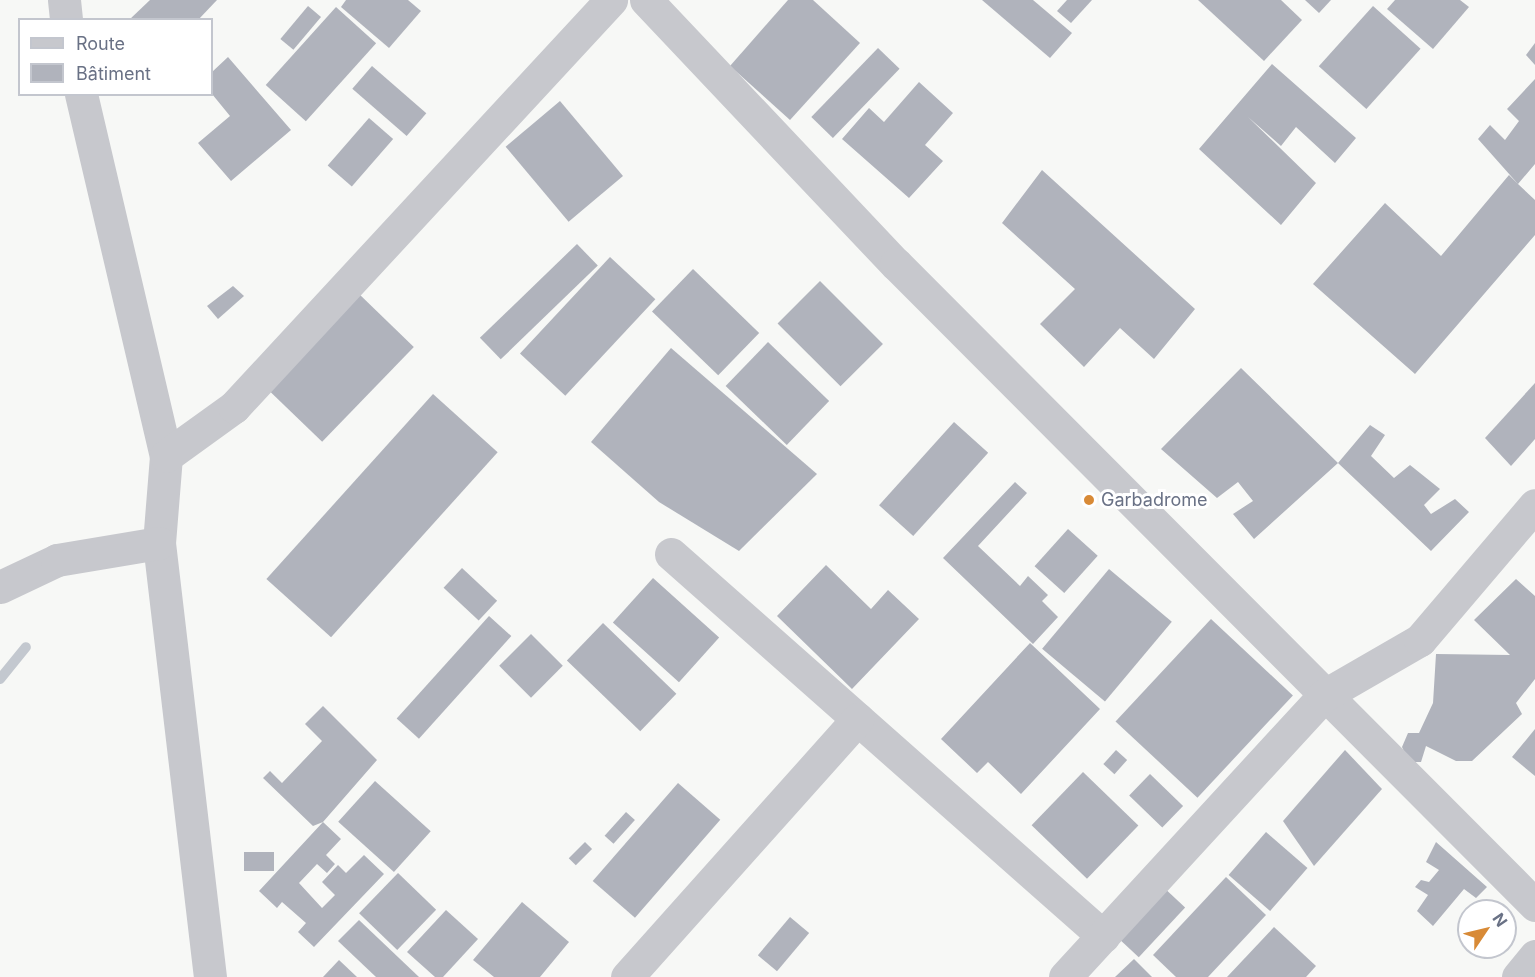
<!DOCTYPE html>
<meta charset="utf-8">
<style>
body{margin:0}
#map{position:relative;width:1535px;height:977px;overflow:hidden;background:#f7f8f6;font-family:Inter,sans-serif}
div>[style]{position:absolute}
.stream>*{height:10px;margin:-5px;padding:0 5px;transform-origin:5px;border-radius:5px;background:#c3c8cf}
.building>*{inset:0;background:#b0b3bc;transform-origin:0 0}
.minor>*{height:33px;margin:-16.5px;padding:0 16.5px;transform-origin:16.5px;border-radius:16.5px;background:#c7c8cd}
.dots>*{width:16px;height:16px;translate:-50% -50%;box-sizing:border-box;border:3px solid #fff;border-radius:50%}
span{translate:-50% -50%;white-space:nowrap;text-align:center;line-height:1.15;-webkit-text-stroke:6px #fff;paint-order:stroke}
.poi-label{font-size:18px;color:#697185}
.left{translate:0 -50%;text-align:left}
.legend{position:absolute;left:18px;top:18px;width:195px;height:78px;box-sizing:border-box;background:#fff;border:2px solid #c3c6ce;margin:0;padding:8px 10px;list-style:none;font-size:18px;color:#697185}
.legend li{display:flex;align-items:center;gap:12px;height:30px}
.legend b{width:30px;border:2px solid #c3c6ce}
.north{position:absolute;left:1457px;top:899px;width:60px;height:60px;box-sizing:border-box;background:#fff;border:2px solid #c3c6ce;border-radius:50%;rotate:55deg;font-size:16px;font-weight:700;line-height:24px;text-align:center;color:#697185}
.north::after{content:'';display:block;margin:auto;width:21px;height:27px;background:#d88a36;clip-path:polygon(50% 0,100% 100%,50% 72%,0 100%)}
</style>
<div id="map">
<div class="stream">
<i style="left:0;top:679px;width:41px;rotate:-50.9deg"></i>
</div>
<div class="building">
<i style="clip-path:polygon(150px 0,217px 0,198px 20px,129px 20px)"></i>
<i style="clip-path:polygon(346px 0,408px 0,421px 11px,389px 48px,341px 7px)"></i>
<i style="clip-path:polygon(788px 0,813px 0,860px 43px,790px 120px,730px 66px)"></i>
<i style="clip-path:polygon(982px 0,1033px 0,1072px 33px,1050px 58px)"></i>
<i style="clip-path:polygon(1067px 0,1092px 0,1071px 23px,1057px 11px)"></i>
<i style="clip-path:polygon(1198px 0,1281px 0,1302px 20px,1264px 61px)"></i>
<i style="clip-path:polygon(1305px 0,1331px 0,1319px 13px)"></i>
<i style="clip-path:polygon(1395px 0,1460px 0,1469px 7px,1433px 49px,1387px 9px)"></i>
<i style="left:308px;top:6px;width:17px;height:43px;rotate:40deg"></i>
<i style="left:1373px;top:6px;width:64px;height:81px;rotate:42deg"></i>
<i style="left:336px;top:7px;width:54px;height:105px;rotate:42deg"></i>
<i style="clip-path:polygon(1535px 43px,1535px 65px,1526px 55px)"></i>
<i style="left:878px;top:48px;width:30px;height:96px;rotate:44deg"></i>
<i style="clip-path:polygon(228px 57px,291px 130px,231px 181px,198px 143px,230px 116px,212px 94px,212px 72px)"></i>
<i style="clip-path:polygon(1272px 64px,1356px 138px,1335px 163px,1296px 127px,1281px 146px,1248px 117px,1316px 183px,1281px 225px,1199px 149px)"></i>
<i style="left:372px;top:66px;width:72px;height:30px;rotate:41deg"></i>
<i style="clip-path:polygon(1535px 79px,1535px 164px,1518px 184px,1535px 200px,1535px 235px,1415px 374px,1313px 284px,1385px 203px,1441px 256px,1509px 175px,1518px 184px,1478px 139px,1490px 125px,1505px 140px,1519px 121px,1507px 109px)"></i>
<i style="clip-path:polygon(919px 82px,953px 113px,925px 145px,943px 161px,909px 198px,842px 139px,869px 108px,884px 122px)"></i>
<i style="left:560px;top:101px;width:98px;height:71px;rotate:50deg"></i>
<i style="left:369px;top:118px;width:32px;height:63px;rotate:41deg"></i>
<i style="clip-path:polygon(1042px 170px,1195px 309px,1154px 359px,1120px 328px,1084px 367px,1040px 324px,1075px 289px,1002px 223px)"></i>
<i style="left:577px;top:244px;width:30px;height:135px;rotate:46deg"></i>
<i style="left:610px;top:257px;width:62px;height:132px;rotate:43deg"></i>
<i style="left:693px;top:269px;width:92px;height:59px;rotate:44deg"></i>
<i style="left:820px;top:281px;width:89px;height:60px;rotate:45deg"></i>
<i style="clip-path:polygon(233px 286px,244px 296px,218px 319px,207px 306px)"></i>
<i style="left:357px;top:292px;width:79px;height:132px;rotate:44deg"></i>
<i style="left:768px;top:342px;width:85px;height:61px;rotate:44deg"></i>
<i style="clip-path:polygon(671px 348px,817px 474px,739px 551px,659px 502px,591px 442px)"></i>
<i style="clip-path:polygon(1241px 368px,1338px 463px,1254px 539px,1233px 514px,1253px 501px,1238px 482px,1217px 498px,1161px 449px)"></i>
<i style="clip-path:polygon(1535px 383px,1535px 439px,1511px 466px,1485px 438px)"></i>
<i style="left:433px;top:394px;width:87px;height:249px;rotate:42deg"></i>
<i style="left:954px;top:422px;width:46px;height:112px;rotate:42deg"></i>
<i style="clip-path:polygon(1370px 425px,1385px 435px,1371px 456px,1394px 478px,1410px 465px,1440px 489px,1424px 505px,1431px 514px,1455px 499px,1469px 512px,1431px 551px,1338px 463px)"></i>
<i style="clip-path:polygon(1015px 482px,1027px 493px,978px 546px,1020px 586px,1028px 576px,1048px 595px,1042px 601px,1058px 617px,1033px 644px,943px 558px)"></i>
<i style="left:1068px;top:529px;width:40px;height:50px;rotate:42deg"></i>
<i style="clip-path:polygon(826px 565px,871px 609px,888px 590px,919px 619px,852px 689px,777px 616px)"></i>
<i style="left:462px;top:568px;width:48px;height:27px;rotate:43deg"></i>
<i style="left:1109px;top:569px;width:82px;height:104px;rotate:40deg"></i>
<i style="left:653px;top:578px;width:89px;height:60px;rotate:42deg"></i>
<i style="clip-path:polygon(1516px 579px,1535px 596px,1535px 679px,1516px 703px,1522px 714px,1472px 761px,1456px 761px,1426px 746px,1421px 762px,1409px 762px,1402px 747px,1408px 733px,1419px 733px,1433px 703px,1436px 654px,1510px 655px,1474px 620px)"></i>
<i style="left:489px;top:616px;width:30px;height:138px;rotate:42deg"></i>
<i style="left:1211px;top:619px;width:112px;height:140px;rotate:43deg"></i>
<i style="left:603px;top:623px;width:102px;height:52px;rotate:44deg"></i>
<i style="left:531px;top:634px;width:45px;height:45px;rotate:45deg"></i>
<i style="clip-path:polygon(1030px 643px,1100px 709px,1021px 794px,988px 762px,977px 773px,941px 739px)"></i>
<i style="clip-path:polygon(323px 706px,377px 760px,323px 822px,341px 839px,326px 855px,335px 864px,327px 873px,317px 864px,299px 883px,322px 908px,335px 895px,322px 882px,338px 865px,346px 873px,364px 855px,384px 874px,314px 947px,298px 932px,306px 923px,282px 902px,277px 908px,259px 891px,323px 822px,313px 826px,263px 778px,270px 771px,282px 783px,322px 741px,305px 724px)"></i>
<i style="clip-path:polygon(1535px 729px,1535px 776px,1512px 757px)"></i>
<i style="left:1116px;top:750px;width:15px;height:19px;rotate:42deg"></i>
<i style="clip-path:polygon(1345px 750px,1382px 789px,1314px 866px,1283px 821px)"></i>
<i style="left:1083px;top:772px;width:77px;height:74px;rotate:44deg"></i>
<i style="left:1150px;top:774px;width:46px;height:30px;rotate:44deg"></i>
<i style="left:375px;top:781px;width:75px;height:55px;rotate:42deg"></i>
<i style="left:678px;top:783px;width:56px;height:130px;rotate:41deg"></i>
<i style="left:626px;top:812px;width:12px;height:32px;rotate:42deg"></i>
<i style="left:1266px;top:832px;width:55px;height:57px;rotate:41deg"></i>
<i style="left:585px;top:842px;width:10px;height:23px;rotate:45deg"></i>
<i style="clip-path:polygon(1436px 842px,1487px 887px,1476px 898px,1464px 889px,1433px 926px,1417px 911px,1428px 895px,1415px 887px,1421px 880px,1429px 882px,1439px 870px,1426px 862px)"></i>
<i style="left:244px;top:852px;width:30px;height:19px"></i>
<i style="left:398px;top:873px;width:53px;height:56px;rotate:44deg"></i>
<i style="clip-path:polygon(1226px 877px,1266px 915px,1208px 977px,1176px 977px,1153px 955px)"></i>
<i style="left:1161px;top:885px;width:33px;height:68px;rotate:43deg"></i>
<i style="clip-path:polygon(522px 902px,569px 942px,540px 977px,494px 977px,473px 960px)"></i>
<i style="clip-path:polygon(446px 910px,478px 939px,443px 977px,435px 977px,407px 952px)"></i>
<i style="left:790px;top:917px;width:25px;height:50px;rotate:40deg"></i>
<i style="clip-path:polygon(359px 920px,419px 977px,376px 977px,338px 941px)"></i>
<i style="clip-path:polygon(1274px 927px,1316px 966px,1306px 977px,1227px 977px)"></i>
<i style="clip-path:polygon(1134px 959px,1152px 977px,1115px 977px)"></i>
<i style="clip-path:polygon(339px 960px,357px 977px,323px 977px)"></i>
</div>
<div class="minor">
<i style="left:64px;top:0;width:20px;rotate:84deg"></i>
<i style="left:646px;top:0;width:364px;rotate:46.6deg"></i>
<i style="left:896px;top:264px;width:905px;rotate:45.09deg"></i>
<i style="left:81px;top:94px;width:372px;rotate:76.8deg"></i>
<i style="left:166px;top:456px;width:87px;rotate:94.6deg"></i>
<i style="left:159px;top:543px;width:437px;rotate:83.3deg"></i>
<i style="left:166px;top:456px;width:84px;rotate:-35.8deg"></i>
<i style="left:234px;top:407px;width:555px;rotate:-47.19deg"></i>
<i style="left:671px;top:554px;width:577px;rotate:41.49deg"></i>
<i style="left:0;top:587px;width:63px;rotate:-25.3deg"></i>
<i style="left:57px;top:560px;width:103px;rotate:-9.5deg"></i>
<i style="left:627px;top:977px;width:346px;rotate:-48.2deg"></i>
<i style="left:1065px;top:977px;width:381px;rotate:-47.4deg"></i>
<i style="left:1323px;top:696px;width:112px;rotate:-30deg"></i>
<i style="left:1420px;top:640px;width:177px;rotate:-49.6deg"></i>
<i style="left:1518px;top:977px;width:27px;rotate:-51deg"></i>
</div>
<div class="dots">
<i style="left:1089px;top:500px;background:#d88a36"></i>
</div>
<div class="poi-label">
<span class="left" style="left:1101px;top:500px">Garbadrome</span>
</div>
<ul class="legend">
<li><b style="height:8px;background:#c7c8cd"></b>Route</li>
<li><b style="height:16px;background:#b0b3bc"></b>Bâtiment</li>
</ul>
<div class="north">N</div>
</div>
